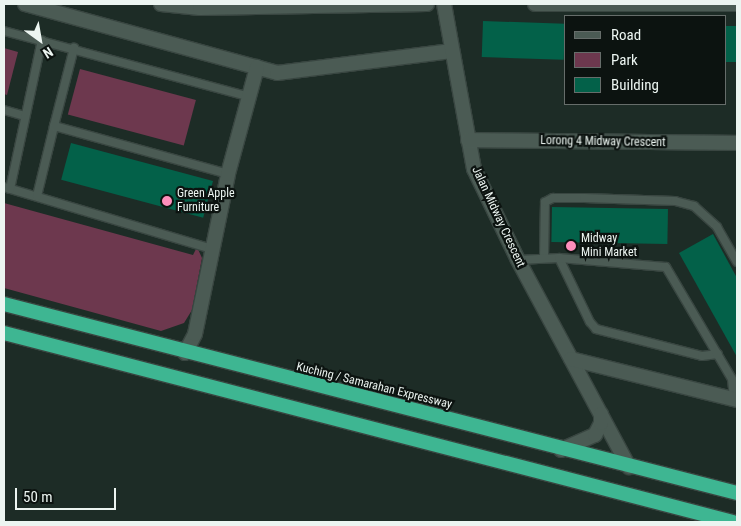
<!DOCTYPE html>
<style>
body{margin:0}
#map{position:relative;width:741px;height:526px;overflow:hidden;background:#1d2c26;font-family:"Roboto Condensed",sans-serif}
div>[style]{position:absolute}
.green>*{inset:0;background:#6d384e;transform-origin:0 0}
.building>*{inset:0;background:#036149;transform-origin:0 0}
.roads{filter:drop-shadow(1px 0 #394641) drop-shadow(-1px 0 #394641) drop-shadow(0 1px #394641) drop-shadow(0 -1px #394641)}
.service>*{height:8px;margin:-4px;padding:0 4px;transform-origin:4px;border-radius:4px;background:#4b5b54}
.minor>*{height:14px;margin:-7px;padding:0 7px;transform-origin:7px;border-radius:7px;background:#4b5b54}
.trunk>*{height:14px;margin:-7px;padding:0 7px;transform-origin:7px;border-radius:7px;background:#3eb692}
.dots>*{width:14px;height:14px;translate:-50% -50%;box-sizing:border-box;border:2px solid #0c1310;border-radius:50%}
span{translate:-50% -50%;white-space:nowrap;text-align:center;line-height:1.15;-webkit-text-stroke:4.5px #0c1310;paint-order:stroke}
.street-label{font-size:12px;color:#ecf5f1}
.poi-label{font-size:12px;color:#ecf5f1}
.left{translate:0 -50%;text-align:left}
.frame{position:absolute;inset:0;border:5px solid #ecf5f1;pointer-events:none}
.legend{position:absolute;left:564px;top:15px;width:162px;height:90px;box-sizing:border-box;background:#0c1310;border:1px solid #666d6a;margin:0;padding:6px 9px;list-style:none;font-size:15px;color:#ecf5f1}
.legend li{display:flex;align-items:center;gap:10px;height:25px}
.legend b{width:25px;border:1px solid #666d6a}
.north{position:absolute;left:15px;top:15px;width:50px;height:50px;-webkit-text-stroke:4px #0c1310;paint-order:stroke;rotate:148deg;font-size:14px;font-weight:700;line-height:20px;text-align:center;color:#ecf5f1}
.north::after{content:'';display:block;margin:auto;width:18px;height:22px;background:#ecf5f1;clip-path:polygon(50% 0,100% 100%,50% 72%,0 100%)}
.scale{position:absolute;left:15px;top:488px;width:101px;height:22px;box-sizing:border-box;border:2px solid #ecf5f1;border-top:0;padding-left:6px;font-size:15px;line-height:18px;white-space:nowrap;color:#ecf5f1;-webkit-text-stroke:4px #0c1310;paint-order:stroke}
</style>
<div id="map">
<div class="green">
<i style="clip-path:polygon(4px 48px,18px 52px,7px 95px,4px 94px)"></i>
<i style="left:80px;top:69px;width:120px;height:47px;rotate:15deg"></i>
<i style="clip-path:polygon(4px 203px,193px 255px,197px 247px,202px 258px,192px 310px,184px 323px,161px 331px,4px 288px)"></i>
</div>
<div class="building">
<i style="left:483px;top:21px;width:82px;height:36px;rotate:2deg"></i>
<i style="left:725px;top:26px;width:12px;height:36px"></i>
<i style="left:71px;top:143px;width:147px;height:38px;rotate:15deg"></i>
<i style="left:552px;top:207px;width:116px;height:35px;rotate:1deg"></i>
<i style="clip-path:polygon(713px 234px,737px 278px,737px 357px,679px 253px)"></i>
</div>
<div class="roads">
<div class="service">
<i style="left:4px;top:31px;width:255px;rotate:15deg"></i>
<i style="left:4px;top:110px;width:22px;rotate:16deg"></i>
<i style="left:54px;top:126px;width:81px;rotate:-75.6deg"></i>
<i style="left:4px;top:187px;width:217px;rotate:16.6deg"></i>
<i style="left:10px;top:189px;width:152px;rotate:-77.9deg"></i>
<i style="left:37px;top:196px;width:72px;rotate:-76.3deg"></i>
<i style="left:54px;top:126px;width:180px;rotate:15.4deg"></i>
<i style="left:544px;top:258px;width:56px;rotate:-89deg"></i>
<i style="left:545px;top:202px;width:9px;rotate:-27deg"></i>
<i style="left:553px;top:198px;width:31px"></i>
<i style="left:584px;top:198px;width:91px;rotate:1.9deg"></i>
<i style="left:675px;top:201px;width:20px;rotate:15deg"></i>
<i style="left:694px;top:206px;width:31px;rotate:42deg"></i>
<i style="left:717px;top:227px;width:40px;rotate:60.3deg"></i>
<i style="left:559px;top:258px;width:71px;rotate:64.2deg"></i>
<i style="left:590px;top:322px;width:9px;rotate:49deg"></i>
<i style="left:596px;top:329px;width:109px;rotate:14.3deg"></i>
<i style="left:702px;top:356px;width:16px;rotate:-7deg"></i>
<i style="left:518px;top:260px;width:41px;rotate:-2.8deg"></i>
<i style="left:559px;top:258px;width:107px;rotate:4.8deg"></i>
<i style="left:666px;top:267px;width:130px;rotate:59.5deg"></i>
<i style="left:732px;top:379px;width:20px;rotate:84deg"></i>
</div>
<div class="minor">
<i style="left:25px;top:4px;width:261px;rotate:15.3deg"></i>
<i style="left:277px;top:73px;width:176px;rotate:-7.2deg"></i>
<i style="left:161px;top:4px;width:39px;rotate:6deg"></i>
<i style="left:200px;top:8px;width:227px;rotate:-1deg"></i>
<i style="left:444px;top:4px;width:168px;rotate:79.7deg"></i>
<i style="left:474px;top:169px;width:101px;rotate:64.2deg"></i>
<i style="left:518px;top:260px;width:235px;rotate:61.8deg"></i>
<i style="left:535px;top:4px;width:202px"></i>
<i style="left:468px;top:140px;width:269px;rotate:0.6deg"></i>
<i style="left:185px;top:353px;width:21px;rotate:-62deg"></i>
<i style="left:195px;top:334px;width:163px;rotate:-78.3deg"></i>
<i style="left:228px;top:174px;width:111px;rotate:-74.8deg"></i>
<i style="left:571px;top:359px;width:171px;rotate:13.9deg"></i>
<i style="left:561px;top:450px;width:37px;rotate:-24deg"></i>
<i style="left:595px;top:435px;width:13px;rotate:-63deg"></i>
<i style="left:601px;top:423px;width:9px;rotate:-90deg"></i>
</div>
<div class="trunk">
<i style="left:4px;top:304px;width:757px;rotate:14.46deg"></i>
<i style="left:4px;top:333px;width:753px;rotate:14.53deg"></i>
</div>
</div>
<div class="dots">
<i style="left:167px;top:201px;background:#fe8ebc"></i>
<i style="left:571px;top:246px;background:#fe8ebc"></i>
</div>
<div class="street-label">
<span style="left:603px;top:142px;rotate:1deg">Lorong 4 Midway Crescent</span>
<span style="left:498px;top:217px;rotate:65deg">Jalan Midway Crescent</span>
<span style="left:374px;top:386px;rotate:14deg">Kuching / Samarahan Expressway</span>
</div>
<div class="poi-label">
<span class="left" style="left:177px;top:201px">Green Apple<br>Furniture</span>
<span class="left" style="left:581px;top:246px">Midway<br>Mini Market</span>
</div>
<div class="frame"></div>
<ul class="legend">
<li><b style="height:6px;background:#4b5b54"></b>Road</li>
<li><b style="height:14px;background:#6d384e"></b>Park</li>
<li><b style="height:14px;background:#036149"></b>Building</li>
</ul>
<div class="north">N</div>
<div class="scale">50 m</div>
</div>
